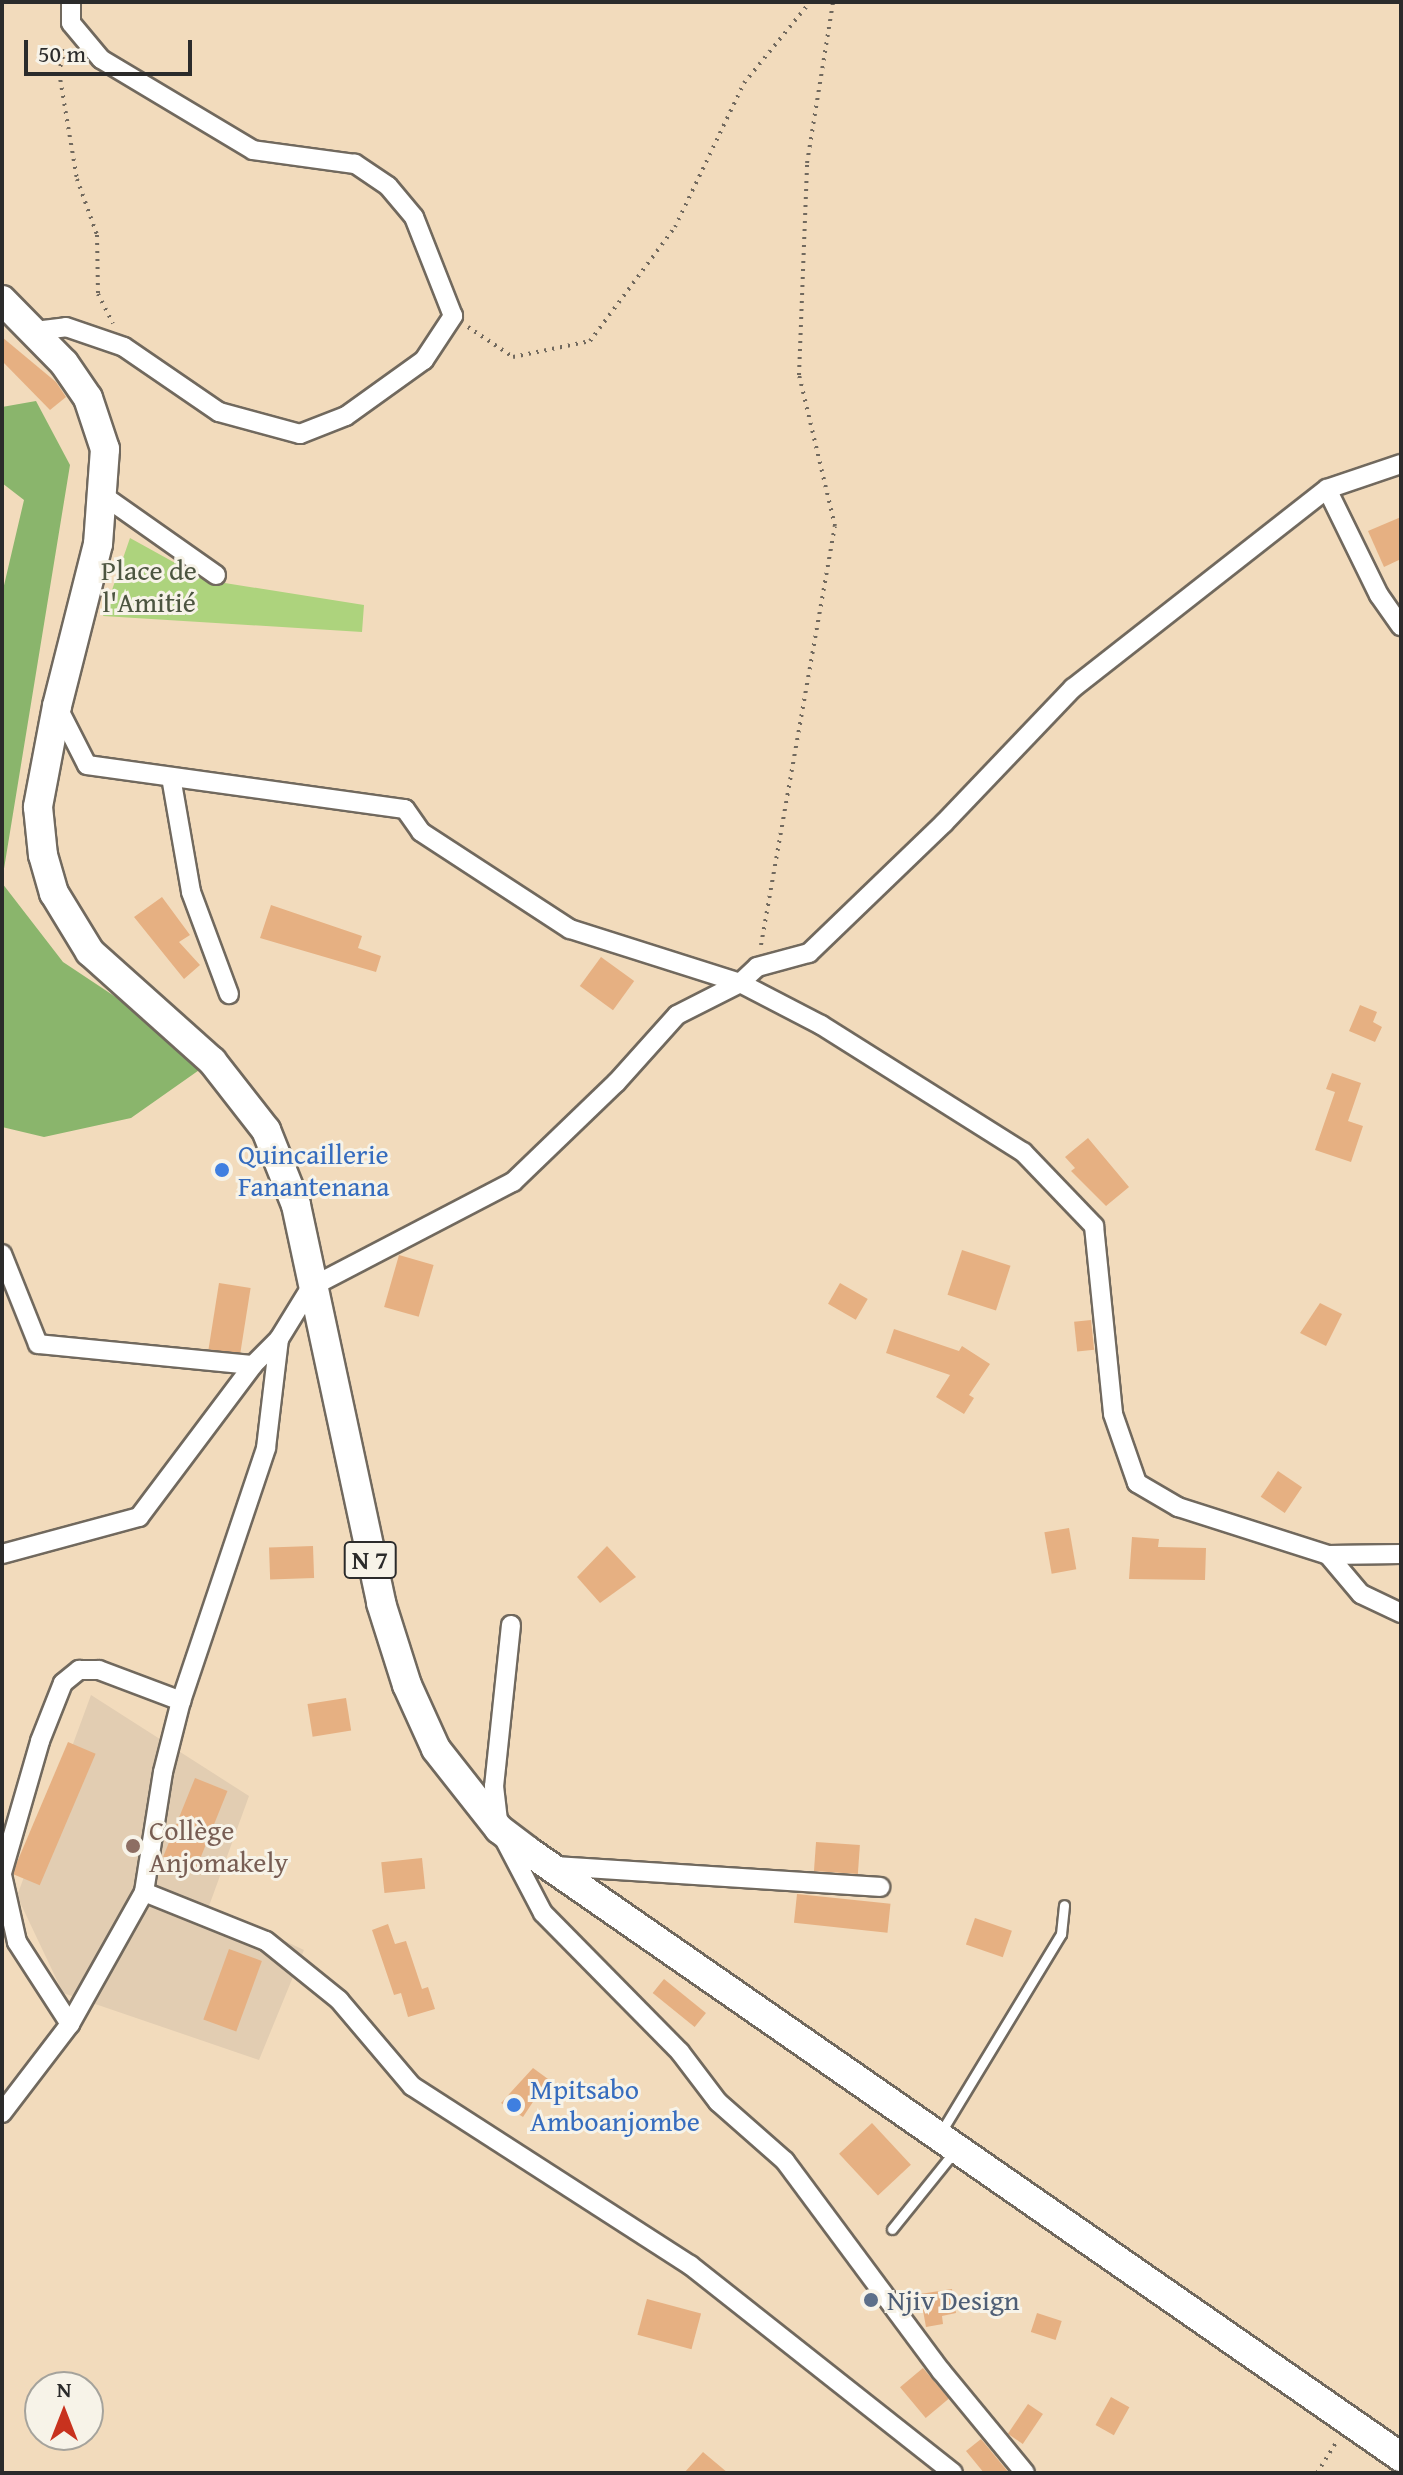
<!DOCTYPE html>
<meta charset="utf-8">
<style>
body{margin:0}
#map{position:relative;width:1403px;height:2475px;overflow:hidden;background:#f2dbbc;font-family:"Gentium Book Plus",serif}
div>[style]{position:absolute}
.built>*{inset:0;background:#e2cdb2}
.green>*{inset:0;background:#add37d}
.forest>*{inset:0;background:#8ab56c}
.building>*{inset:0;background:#e6b082;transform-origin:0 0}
.path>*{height:4px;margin-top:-2px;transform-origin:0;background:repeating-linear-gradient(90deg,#71695e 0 2px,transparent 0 8px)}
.roads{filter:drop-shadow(2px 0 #71695e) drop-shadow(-2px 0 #71695e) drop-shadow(0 2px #71695e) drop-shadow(0 -2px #71695e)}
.lane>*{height:9px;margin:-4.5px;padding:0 4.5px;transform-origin:4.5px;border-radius:4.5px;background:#fff}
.street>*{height:18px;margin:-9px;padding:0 9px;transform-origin:9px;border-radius:9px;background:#fff}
.primary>*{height:28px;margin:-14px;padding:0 14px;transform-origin:14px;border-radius:14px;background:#fff}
.dots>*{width:22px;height:22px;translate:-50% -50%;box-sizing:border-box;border:4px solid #f7f3e8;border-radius:50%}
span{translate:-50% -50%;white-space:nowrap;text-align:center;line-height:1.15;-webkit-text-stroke:6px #f7f3e8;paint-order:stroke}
.shield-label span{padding:2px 6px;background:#f7f3e8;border:2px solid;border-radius:6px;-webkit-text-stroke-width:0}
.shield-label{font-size:26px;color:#2b2b2b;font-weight:700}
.park-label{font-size:28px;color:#4c5540}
.shop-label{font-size:28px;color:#366cbe}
.left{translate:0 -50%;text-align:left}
.education-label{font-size:28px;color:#785e54}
.service-label{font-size:28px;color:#4e5e75}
.frame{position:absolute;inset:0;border:4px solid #2b2b2b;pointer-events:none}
.north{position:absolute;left:24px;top:2371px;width:80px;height:80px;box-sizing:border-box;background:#f7f3e8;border:2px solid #a5a39c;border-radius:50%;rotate:0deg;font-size:22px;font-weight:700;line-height:32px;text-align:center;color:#2b2b2b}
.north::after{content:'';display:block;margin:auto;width:28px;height:36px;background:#c8321e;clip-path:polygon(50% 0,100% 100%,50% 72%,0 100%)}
.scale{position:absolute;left:24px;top:40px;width:168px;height:36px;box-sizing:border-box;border:4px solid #2b2b2b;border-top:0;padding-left:10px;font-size:24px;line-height:28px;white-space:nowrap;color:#2b2b2b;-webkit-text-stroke:6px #f7f3e8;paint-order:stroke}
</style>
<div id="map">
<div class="built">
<i style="clip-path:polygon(91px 1695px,249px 1796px,209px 1906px,304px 1950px,259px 2060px,63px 1993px,17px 1896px)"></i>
</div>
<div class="green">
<i style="clip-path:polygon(130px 538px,206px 580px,364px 605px,362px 632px,103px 616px)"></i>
</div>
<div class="forest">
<i style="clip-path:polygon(36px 401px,70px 465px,2px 881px,2px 594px,24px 500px,2px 483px,2px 407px)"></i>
<i style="clip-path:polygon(2px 883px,63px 962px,212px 1061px,131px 1118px,44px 1137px,2px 1127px)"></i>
</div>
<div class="building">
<i style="clip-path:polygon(2px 337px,56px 382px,66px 397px,50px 410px,2px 361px)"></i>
<i style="clip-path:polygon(1401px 517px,1401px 559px,1384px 567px,1368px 531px)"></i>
<i style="clip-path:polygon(162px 897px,190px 935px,179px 942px,200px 965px,184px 979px,134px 917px)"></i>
<i style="clip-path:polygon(271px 905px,362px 936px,358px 948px,381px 956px,376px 972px,260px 938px)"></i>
<i style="left:601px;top:957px;width:41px;height:36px;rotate:36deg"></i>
<i style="clip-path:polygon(1360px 1005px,1377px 1012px,1373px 1022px,1382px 1027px,1375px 1042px,1349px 1031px)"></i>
<i style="clip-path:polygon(1332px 1073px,1361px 1083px,1348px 1121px,1363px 1126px,1351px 1162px,1315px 1150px,1335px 1092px,1326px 1089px)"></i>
<i style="clip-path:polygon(1088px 1138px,1129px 1187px,1106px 1206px,1071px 1171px,1075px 1168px,1065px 1157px)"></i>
<i style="left:962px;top:1250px;width:51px;height:47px;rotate:18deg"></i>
<i style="left:399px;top:1255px;width:36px;height:54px;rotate:16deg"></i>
<i style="left:219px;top:1283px;width:32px;height:67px;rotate:9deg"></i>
<i style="left:840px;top:1283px;width:32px;height:24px;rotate:30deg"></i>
<i style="clip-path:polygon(1320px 1303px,1342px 1314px,1326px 1346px,1300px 1333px)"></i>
<i style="left:1091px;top:1320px;width:30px;height:17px;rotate:84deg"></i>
<i style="clip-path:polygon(894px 1329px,959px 1351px,962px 1346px,990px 1364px,969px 1395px,974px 1398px,964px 1414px,936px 1397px,950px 1375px,886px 1353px)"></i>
<i style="left:1278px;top:1471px;width:29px;height:31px;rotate:34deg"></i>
<i style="left:1069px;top:1528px;width:42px;height:25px;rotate:80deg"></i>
<i style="clip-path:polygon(1132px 1537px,1159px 1539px,1158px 1547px,1206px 1548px,1205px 1580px,1129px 1579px)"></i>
<i style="left:313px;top:1546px;width:32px;height:44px;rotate:88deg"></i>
<i style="clip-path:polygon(607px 1546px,636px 1577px,600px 1603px,577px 1577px)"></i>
<i style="left:346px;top:1698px;width:33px;height:39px;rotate:81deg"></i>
<i style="left:68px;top:1742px;width:30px;height:143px;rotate:23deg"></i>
<i style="left:195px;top:1778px;width:35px;height:85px;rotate:22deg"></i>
<i style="left:816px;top:1842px;width:44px;height:29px;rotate:4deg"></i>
<i style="left:422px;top:1858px;width:31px;height:41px;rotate:84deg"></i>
<i style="left:797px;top:1894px;width:94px;height:29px;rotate:6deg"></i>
<i style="left:975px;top:1918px;width:39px;height:28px;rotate:19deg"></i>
<i style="clip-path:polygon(388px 1924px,395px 1944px,406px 1941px,422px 1989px,428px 1987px,435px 2009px,408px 2017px,401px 1993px,394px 1995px,372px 1930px)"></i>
<i style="left:229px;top:1949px;width:35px;height:75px;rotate:20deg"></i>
<i style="left:664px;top:1979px;width:54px;height:18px;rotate:39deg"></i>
<i style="clip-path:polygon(533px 2068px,548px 2079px,523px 2117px,501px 2103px)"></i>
<i style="left:872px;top:2123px;width:57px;height:45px;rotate:47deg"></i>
<i style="clip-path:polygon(952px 2289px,956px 2313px,942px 2316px,943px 2324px,926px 2327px,920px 2294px)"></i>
<i style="left:647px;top:2299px;width:56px;height:37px;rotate:15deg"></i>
<i style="left:1037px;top:2313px;width:26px;height:20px;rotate:18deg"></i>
<i style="left:923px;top:2368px;width:40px;height:30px;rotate:50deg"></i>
<i style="left:1111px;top:2397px;width:21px;height:32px;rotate:29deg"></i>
<i style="left:1028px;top:2404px;width:18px;height:36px;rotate:34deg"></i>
<i style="clip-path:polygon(981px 2439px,1009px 2473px,984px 2473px,966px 2451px)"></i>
<i style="clip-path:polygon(703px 2452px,728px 2473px,684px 2473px)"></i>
</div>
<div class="path">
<i style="left:65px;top:49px;width:24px;rotate:105deg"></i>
<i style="left:59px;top:72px;width:109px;rotate:80.5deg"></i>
<i style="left:77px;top:179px;width:59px;rotate:70.3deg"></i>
<i style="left:97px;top:235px;width:59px;rotate:89deg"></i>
<i style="left:98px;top:294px;width:33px;rotate:63deg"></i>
<i style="left:468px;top:327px;width:54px;rotate:33.7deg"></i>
<i style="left:513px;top:357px;width:79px;rotate:-11.7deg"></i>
<i style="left:590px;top:341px;width:142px;rotate:-53.3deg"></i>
<i style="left:675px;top:227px;width:160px;rotate:-64.4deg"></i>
<i style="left:744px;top:83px;width:104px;rotate:-50.8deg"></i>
<i style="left:761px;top:945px;width:425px;rotate:-80deg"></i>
<i style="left:835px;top:526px;width:155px;rotate:-103.4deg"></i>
<i style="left:799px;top:375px;width:212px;rotate:-87.8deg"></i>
<i style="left:807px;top:163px;width:163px;rotate:-80.8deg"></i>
<i style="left:1317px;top:2473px;width:38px;rotate:-58deg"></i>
</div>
<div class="roads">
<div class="lane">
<i style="left:941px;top:2132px;width:232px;rotate:-58.8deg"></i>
<i style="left:1061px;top:1934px;width:29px;rotate:-84deg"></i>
<i style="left:892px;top:2229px;width:99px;rotate:-51.2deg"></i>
</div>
<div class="street">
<i style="left:35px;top:331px;width:31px;rotate:-7deg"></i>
<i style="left:66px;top:327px;width:61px;rotate:19deg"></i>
<i style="left:124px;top:347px;width:115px;rotate:34.4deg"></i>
<i style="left:219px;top:412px;width:84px;rotate:15.2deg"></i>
<i style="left:300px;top:434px;width:49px;rotate:-21.4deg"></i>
<i style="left:346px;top:416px;width:96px;rotate:-35.7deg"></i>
<i style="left:424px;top:360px;width:53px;rotate:-56.6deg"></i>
<i style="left:453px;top:316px;width:106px;rotate:-111.5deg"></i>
<i style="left:414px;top:217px;width:40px;rotate:-130deg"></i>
<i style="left:388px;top:186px;width:40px;rotate:-146deg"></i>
<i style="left:355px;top:164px;width:103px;rotate:-172.2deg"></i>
<i style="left:253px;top:150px;width:177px;rotate:-149.1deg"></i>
<i style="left:101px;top:59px;width:47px;rotate:-129.8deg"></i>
<i style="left:71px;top:23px;width:21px;rotate:-90deg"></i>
<i style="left:1327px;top:489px;width:118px;rotate:63.9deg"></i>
<i style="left:1379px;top:595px;width:38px;rotate:55deg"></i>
<i style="left:104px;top:496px;width:137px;rotate:35.2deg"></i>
<i style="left:57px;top:706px;width:66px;rotate:63deg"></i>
<i style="left:87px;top:765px;width:321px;rotate:7.9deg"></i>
<i style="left:405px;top:809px;width:28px;rotate:55deg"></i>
<i style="left:421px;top:832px;width:178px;rotate:33.1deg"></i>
<i style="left:570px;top:929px;width:178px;rotate:17.6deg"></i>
<i style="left:740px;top:983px;width:91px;rotate:27.4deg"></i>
<i style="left:821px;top:1025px;width:239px;rotate:32.2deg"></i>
<i style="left:1023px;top:1152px;width:103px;rotate:46.2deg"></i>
<i style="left:1094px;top:1226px;width:189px;rotate:84.2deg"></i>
<i style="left:1113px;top:1414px;width:73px;rotate:70.8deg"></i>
<i style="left:1137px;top:1483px;width:48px;rotate:30.3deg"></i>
<i style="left:1178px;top:1507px;width:157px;rotate:17.7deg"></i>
<i style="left:1328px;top:1555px;width:73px;rotate:-0.8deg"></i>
<i style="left:171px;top:777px;width:117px;rotate:80.1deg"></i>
<i style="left:191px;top:892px;width:109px;rotate:69.6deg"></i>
<i style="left:2px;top:1254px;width:97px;rotate:68.2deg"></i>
<i style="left:38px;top:1344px;width:216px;rotate:5.6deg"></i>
<i style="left:2px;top:1554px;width:142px;rotate:-15.1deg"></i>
<i style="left:139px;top:1517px;width:190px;rotate:-53.1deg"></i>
<i style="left:253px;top:1365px;width:37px;rotate:-45deg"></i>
<i style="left:1328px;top:1555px;width:51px;rotate:49.8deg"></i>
<i style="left:1361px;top:1594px;width:44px;rotate:25.4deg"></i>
<i style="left:511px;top:1625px;width:162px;rotate:96deg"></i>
<i style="left:494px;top:1786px;width:43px;rotate:83.4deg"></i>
<i style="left:499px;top:1829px;width:95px;rotate:62.4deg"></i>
<i style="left:543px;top:1913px;width:195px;rotate:45.4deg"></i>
<i style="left:680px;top:2052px;width:63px;rotate:52.8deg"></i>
<i style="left:718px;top:2102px;width:89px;rotate:41.4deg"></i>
<i style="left:785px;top:2161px;width:262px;rotate:53.4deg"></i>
<i style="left:941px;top:2371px;width:132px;rotate:50.5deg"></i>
<i style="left:556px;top:1866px;width:325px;rotate:3.7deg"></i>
<i style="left:2px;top:1873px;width:137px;rotate:-73.9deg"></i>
<i style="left:40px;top:1741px;width:62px;rotate:-68.4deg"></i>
<i style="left:63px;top:1683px;width:21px;rotate:-39deg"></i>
<i style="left:79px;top:1670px;width:20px"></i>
<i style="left:99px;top:1670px;width:88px;rotate:20.7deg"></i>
<i style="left:2px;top:1875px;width:69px;rotate:77.4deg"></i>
<i style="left:17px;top:1942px;width:98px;rotate:57.1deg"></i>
<i style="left:144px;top:1892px;width:131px;rotate:21.9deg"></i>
<i style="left:266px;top:1941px;width:94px;rotate:38.9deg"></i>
<i style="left:339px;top:2000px;width:113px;rotate:49.7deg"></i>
<i style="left:412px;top:2086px;width:331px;rotate:32.8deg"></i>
<i style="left:690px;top:2265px;width:335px;rotate:38.3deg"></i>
<i style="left:2px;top:2113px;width:112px;rotate:-52.6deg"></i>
<i style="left:70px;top:2024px;width:151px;rotate:-60.7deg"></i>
<i style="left:144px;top:1892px;width:121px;rotate:-81deg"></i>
<i style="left:163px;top:1772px;width:73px;rotate:-75.8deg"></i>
<i style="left:181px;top:1701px;width:267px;rotate:-71.4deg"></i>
<i style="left:266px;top:1448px;width:110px;rotate:-83.2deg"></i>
<i style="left:279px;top:1339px;width:61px;rotate:-58.4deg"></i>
<i style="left:311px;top:1287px;width:228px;rotate:-27.5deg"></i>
<i style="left:513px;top:1182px;width:143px;rotate:-43.9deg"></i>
<i style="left:616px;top:1083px;width:91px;rotate:-48.1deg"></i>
<i style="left:677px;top:1015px;width:71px;rotate:-26.9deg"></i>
<i style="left:740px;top:983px;width:23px;rotate:-43deg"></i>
<i style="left:757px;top:967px;width:54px;rotate:-15.1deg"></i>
<i style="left:809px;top:953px;width:187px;rotate:-43.9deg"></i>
<i style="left:944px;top:823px;width:187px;rotate:-46.3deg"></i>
<i style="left:1073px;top:688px;width:323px;rotate:-38.1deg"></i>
<i style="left:1327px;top:489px;width:78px;rotate:-18.7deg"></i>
</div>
<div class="primary">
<i style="left:2px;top:300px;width:88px;rotate:45.5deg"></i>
<i style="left:64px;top:363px;width:42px;rotate:55.6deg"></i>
<i style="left:88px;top:398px;width:54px;rotate:71.6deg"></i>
<i style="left:105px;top:449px;width:95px;rotate:94.2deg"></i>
<i style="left:98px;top:544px;width:167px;rotate:104.2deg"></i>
<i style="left:57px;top:706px;width:103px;rotate:100.7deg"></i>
<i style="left:38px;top:807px;width:48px;rotate:84.1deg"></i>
<i style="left:43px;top:855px;width:40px;rotate:74deg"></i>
<i style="left:54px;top:893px;width:69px;rotate:58.6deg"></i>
<i style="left:90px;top:952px;width:164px;rotate:41.8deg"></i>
<i style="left:212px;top:1061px;width:88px;rotate:52deg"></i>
<i style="left:266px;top:1130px;width:81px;rotate:68.2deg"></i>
<i style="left:296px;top:1205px;width:407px;rotate:77.9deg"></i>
<i style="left:381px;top:1603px;width:86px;rotate:72.4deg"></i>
<i style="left:407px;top:1685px;width:70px;rotate:65.6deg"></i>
<i style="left:436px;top:1749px;width:102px;rotate:51.8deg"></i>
<i style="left:499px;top:1829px;width:36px;rotate:37deg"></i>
<i style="left:528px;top:1851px;width:1063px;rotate:34.77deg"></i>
</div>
</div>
<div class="dots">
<i style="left:222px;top:1170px;background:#3f7fe0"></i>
<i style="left:133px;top:1846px;background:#8d6e63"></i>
<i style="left:514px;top:2105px;background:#3f7fe0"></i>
<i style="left:871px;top:2300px;background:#5c6f8a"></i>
</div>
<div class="shield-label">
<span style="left:370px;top:1560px">N 7</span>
</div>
<div class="park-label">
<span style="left:149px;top:586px">Place de<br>l'Amitié</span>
</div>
<div class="shop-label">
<span class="left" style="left:238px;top:1170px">Quincaillerie<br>Fanantenana</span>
<span class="left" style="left:530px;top:2105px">Mpitsabo<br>Amboanjombe</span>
</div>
<div class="education-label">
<span class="left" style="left:149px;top:1846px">Collège<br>Anjomakely</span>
</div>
<div class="service-label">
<span class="left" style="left:887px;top:2300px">Njiv Design</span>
</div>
<div class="frame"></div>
<div class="north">N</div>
<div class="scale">50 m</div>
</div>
